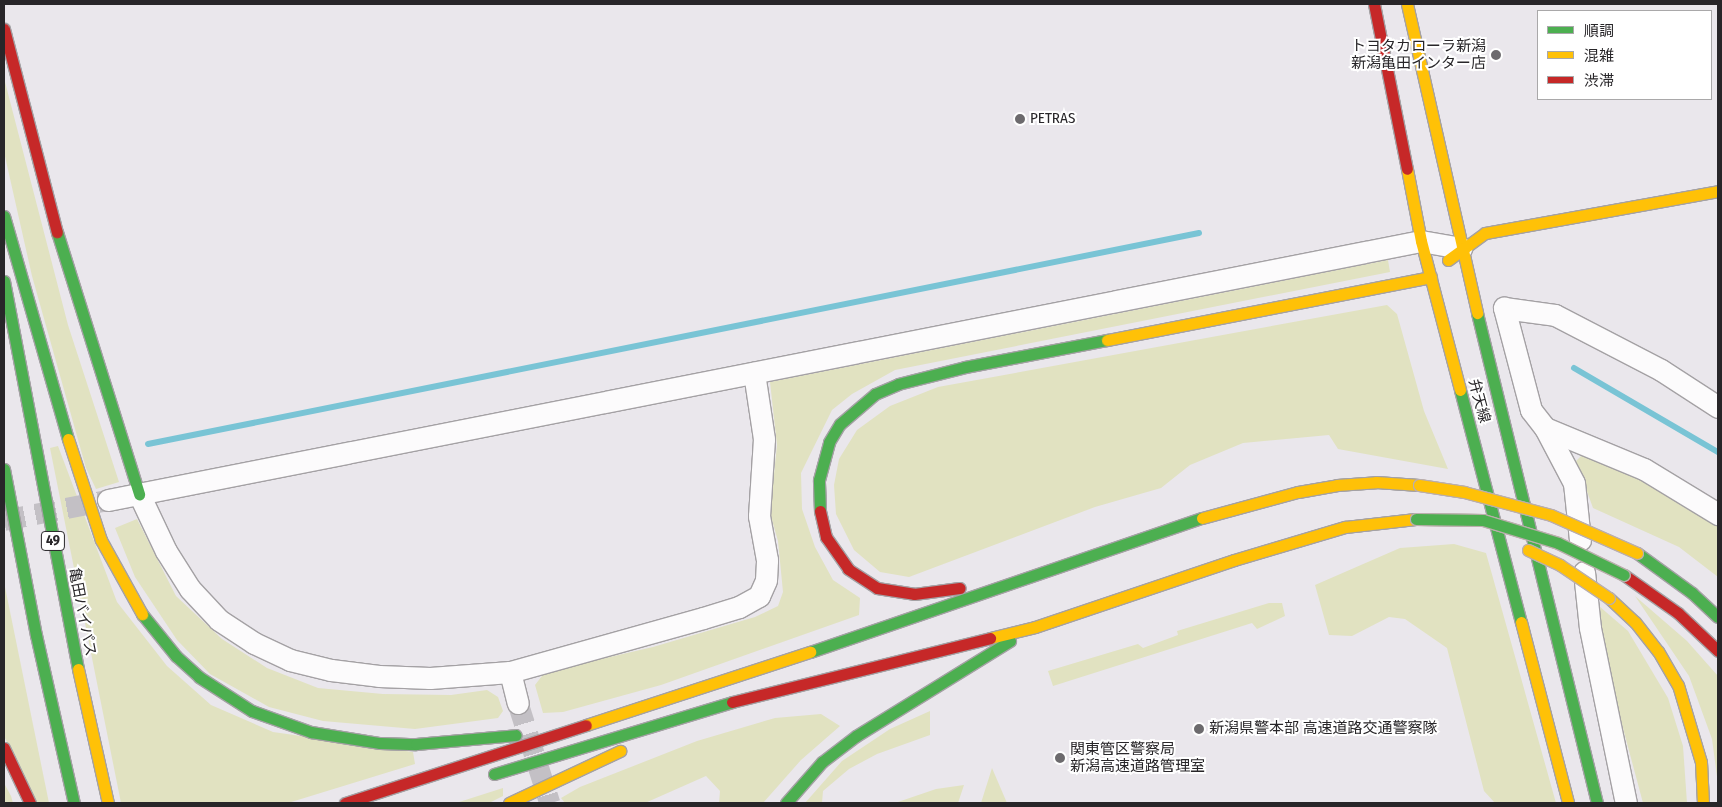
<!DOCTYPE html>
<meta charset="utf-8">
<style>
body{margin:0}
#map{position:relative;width:1722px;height:807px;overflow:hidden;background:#eae7ec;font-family:"Fira Sans Condensed","Noto Sans JP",sans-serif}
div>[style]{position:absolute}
.green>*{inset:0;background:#e1e2c1}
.stream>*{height:6px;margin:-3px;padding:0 3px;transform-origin:3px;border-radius:3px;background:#79c4d5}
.street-tunnel>*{height:21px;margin-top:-10.5px;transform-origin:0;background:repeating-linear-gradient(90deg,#c3c0c5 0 21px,transparent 0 32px)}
.roads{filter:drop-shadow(1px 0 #a4a1a4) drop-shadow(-1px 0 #a4a1a4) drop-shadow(0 1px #a4a1a4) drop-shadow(0 -1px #a4a1a4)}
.street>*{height:21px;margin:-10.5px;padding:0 10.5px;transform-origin:10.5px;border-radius:10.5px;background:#fcfbfc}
.fast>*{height:11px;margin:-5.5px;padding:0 5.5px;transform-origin:5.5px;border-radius:5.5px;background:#4caf50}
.slow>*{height:11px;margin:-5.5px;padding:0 5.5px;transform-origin:5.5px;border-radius:5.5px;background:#ffc107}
.jam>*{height:11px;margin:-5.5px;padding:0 5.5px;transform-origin:5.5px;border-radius:5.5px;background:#c62828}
.bridges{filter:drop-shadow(1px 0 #baaeac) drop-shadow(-1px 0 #baaeac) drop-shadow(0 1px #baaeac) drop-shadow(0 -1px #baaeac)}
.fast-bridge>*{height:11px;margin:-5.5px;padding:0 5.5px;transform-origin:5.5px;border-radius:5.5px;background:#4caf50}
.slow-bridge>*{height:11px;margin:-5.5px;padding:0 5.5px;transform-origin:5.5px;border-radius:5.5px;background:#ffc107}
.dots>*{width:14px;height:14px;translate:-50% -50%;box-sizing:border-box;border:2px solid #fff;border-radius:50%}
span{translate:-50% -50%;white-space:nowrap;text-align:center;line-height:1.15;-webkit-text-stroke:4px #fff;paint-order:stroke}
.shield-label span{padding:1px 4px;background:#fff;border:1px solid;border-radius:4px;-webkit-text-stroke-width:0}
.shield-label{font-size:14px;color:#282629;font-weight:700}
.poi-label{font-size:15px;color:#282629}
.right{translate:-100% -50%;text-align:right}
.left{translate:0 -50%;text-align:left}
.street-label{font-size:15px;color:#282629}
.frame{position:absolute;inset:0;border:5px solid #282629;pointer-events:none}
.legend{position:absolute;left:1537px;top:10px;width:175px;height:90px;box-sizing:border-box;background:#fff;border:1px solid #a9a8a9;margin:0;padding:6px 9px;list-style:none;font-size:15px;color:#282629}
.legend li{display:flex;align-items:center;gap:10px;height:25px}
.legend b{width:25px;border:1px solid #a9a8a9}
</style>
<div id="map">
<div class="green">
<i style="clip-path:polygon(4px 78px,68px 325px,119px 482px,96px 489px,86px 468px,32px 276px,4px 152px)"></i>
<i style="clip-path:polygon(1388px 260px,1390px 272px,895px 370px,852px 394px,832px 410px,801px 473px,802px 509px,815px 547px,833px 580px,860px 598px,859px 615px,661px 685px,563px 712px,543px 713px,535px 685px,545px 672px,653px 647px,755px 617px,778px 606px,783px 592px,778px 541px,770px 513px,777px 445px,770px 382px)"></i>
<i style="clip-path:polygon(1387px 305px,1397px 314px,1424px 411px,1448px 469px,1338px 449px,1329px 435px,1243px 443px,1190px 465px,1161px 488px,1095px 507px,909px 577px,880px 572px,854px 550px,836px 514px,834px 485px,839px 459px,857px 430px,890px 406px,938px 387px)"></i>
<i style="clip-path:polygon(58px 446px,117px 602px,167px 666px,211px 705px,273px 732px,413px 752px,415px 764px,288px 803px,121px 803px,50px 448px)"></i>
<i style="clip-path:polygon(1585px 452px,1605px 457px,1718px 521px,1718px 577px,1679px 547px,1593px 508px,1576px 461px)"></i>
<i style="clip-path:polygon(137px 519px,176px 596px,222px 639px,267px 668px,318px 688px,383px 694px,451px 695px,487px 690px,498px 697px,503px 711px,498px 718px,415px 729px,323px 721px,269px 707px,210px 674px,177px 640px,135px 577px,115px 528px)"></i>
<i style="clip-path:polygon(1454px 544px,1486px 553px,1556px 803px,1495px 803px,1484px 791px,1447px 648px,1405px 619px,1389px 617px,1352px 636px,1329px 635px,1315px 585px,1400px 548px)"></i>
<i style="clip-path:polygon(4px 582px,49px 803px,36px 803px,4px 736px)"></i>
<i style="clip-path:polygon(1635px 596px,1687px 641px,1718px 676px,1718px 784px,1712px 739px,1689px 676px)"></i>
<i style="clip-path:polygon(1592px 600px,1628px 631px,1668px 698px,1683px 746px,1687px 803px,1643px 803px,1604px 657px)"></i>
<i style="clip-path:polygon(1269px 603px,1282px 603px,1285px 616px,1257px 629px,1252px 623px,1053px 686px,1048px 671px,1138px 644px,1143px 648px,1178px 635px,1177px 631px)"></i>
<i style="clip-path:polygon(930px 711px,930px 735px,877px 754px,849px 769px,823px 791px,822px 803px,805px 803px,842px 761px,890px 729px)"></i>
<i style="clip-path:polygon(821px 714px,840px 726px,801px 760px,763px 803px,719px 803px,720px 791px,706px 776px,645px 803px,565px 803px,561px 798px,580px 787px,697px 741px,775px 718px)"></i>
<i style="clip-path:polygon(992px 768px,1007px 803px,981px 803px)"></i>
<i style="clip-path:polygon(4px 783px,11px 796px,13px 803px,4px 803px)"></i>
<i style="clip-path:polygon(964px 785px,958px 803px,895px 803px,936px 789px)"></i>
<i style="clip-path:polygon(503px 788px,503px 796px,489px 803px,456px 803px)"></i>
</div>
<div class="stream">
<i style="left:1574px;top:368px;width:167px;rotate:30.3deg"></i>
<i style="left:148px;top:444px;width:1072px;rotate:-11.35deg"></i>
</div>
<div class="street-tunnel">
<i style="left:4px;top:520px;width:101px;rotate:-10.9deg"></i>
<i style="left:518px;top:703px;width:105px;rotate:72.3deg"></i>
</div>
<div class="roads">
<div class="street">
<i style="left:1545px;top:428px;width:107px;rotate:22.5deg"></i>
<i style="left:1644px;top:469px;width:87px;rotate:31.3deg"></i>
<i style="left:139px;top:494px;width:63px;rotate:64.7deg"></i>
<i style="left:166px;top:551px;width:45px;rotate:57.7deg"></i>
<i style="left:190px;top:589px;width:42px;rotate:46.9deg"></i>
<i style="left:219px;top:620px;width:42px;rotate:33.3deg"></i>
<i style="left:254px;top:643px;width:40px;rotate:25deg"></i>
<i style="left:290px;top:660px;width:42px;rotate:13.7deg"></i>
<i style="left:331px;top:670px;width:48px;rotate:7.1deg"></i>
<i style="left:379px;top:676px;width:51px;rotate:2.2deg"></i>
<i style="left:430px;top:678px;width:80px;rotate:-4.3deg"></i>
<i style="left:510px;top:672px;width:200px;rotate:-15.6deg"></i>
<i style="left:703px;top:618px;width:38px;rotate:-17deg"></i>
<i style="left:739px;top:607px;width:23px;rotate:-29deg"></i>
<i style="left:759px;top:596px;width:17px;rotate:-66deg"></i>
<i style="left:766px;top:580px;width:20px;rotate:-87deg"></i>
<i style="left:767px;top:560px;width:45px;rotate:-100.3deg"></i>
<i style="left:759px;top:516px;width:77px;rotate:-86.3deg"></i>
<i style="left:764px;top:439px;width:67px;rotate:-98.6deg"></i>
<i style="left:108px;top:500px;width:1338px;rotate:-11.16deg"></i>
<i style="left:1421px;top:241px;width:41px;rotate:9.9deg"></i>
<i style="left:1580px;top:540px;width:57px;rotate:-96deg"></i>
<i style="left:1574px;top:483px;width:62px;rotate:-117.8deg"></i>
<i style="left:1545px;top:428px;width:23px;rotate:-128deg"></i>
<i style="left:1531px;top:410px;width:106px;rotate:-104.8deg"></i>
<i style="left:1504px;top:308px;width:51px;rotate:7.8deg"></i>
<i style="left:1555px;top:315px;width:119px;rotate:27.4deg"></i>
<i style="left:1661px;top:370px;width:68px;rotate:33deg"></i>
<i style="left:1584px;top:572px;width:56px;rotate:83.9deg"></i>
<i style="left:1590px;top:628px;width:179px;rotate:78.4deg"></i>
<i style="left:510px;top:672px;width:32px;rotate:76deg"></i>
</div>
<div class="fast">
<i style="left:4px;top:216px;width:232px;rotate:74deg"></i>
<i style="left:57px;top:232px;width:275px;rotate:72.6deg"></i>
<i style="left:4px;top:281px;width:395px;rotate:79.2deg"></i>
<i style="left:1477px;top:313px;width:504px;rotate:76.24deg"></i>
<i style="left:1460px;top:390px;width:240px;rotate:75.3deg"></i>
<i style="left:4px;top:469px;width:169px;rotate:79.1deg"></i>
<i style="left:36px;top:635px;width:172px;rotate:77.3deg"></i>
<i style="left:820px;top:511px;width:31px;rotate:-92deg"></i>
<i style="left:819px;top:480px;width:39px;rotate:-75deg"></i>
<i style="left:829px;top:442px;width:21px;rotate:-59deg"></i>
<i style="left:840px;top:424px;width:46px;rotate:-40.6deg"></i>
<i style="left:875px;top:394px;width:25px;rotate:-23deg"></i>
<i style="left:898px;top:384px;width:69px;rotate:-14.2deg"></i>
<i style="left:965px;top:367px;width:145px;rotate:-10.8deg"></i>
<i style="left:1637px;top:553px;width:68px;rotate:36deg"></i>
<i style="left:1692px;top:593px;width:35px;rotate:43deg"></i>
<i style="left:142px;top:614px;width:54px;rotate:51deg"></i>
<i style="left:176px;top:656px;width:31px;rotate:42deg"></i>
<i style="left:199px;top:677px;width:63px;rotate:32.7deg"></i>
<i style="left:252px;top:711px;width:63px;rotate:19.6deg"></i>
<i style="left:311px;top:732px;width:70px;rotate:9.1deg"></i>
<i style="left:380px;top:743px;width:36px;rotate:2deg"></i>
<i style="left:416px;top:744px;width:100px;rotate:-5.1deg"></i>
<i style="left:810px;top:652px;width:414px;rotate:-18.9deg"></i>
<i style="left:494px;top:774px;width:249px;rotate:-16.8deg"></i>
<i style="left:786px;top:803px;width:55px;rotate:-48.7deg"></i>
<i style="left:822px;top:762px;width:43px;rotate:-37.4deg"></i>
<i style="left:856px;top:736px;width:181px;rotate:-31.7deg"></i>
</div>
<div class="slow">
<i style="left:1407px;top:4px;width:317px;rotate:77.2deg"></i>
<i style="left:1407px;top:169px;width:73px;rotate:79deg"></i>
<i style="left:1421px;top:241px;width:154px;rotate:75.3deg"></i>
<i style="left:1448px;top:260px;width:46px;rotate:-36.1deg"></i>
<i style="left:1485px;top:233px;width:237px;rotate:-10.2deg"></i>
<i style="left:1107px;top:340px;width:330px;rotate:-11deg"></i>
<i style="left:68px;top:439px;width:106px;rotate:71.9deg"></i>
<i style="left:101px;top:540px;width:85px;rotate:61deg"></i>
<i style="left:1202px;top:518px;width:99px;rotate:-15.2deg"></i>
<i style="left:1298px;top:492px;width:40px;rotate:-10deg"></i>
<i style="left:1337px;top:485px;width:39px;rotate:-4deg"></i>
<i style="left:1376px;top:482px;width:43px;rotate:4deg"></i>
<i style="left:1609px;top:598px;width:35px;rotate:43deg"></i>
<i style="left:1635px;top:622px;width:37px;rotate:52deg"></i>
<i style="left:1658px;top:651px;width:39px;rotate:60deg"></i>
<i style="left:1678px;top:685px;width:80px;rotate:73.4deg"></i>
<i style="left:1701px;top:762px;width:41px;rotate:87.2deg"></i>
<i style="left:1521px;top:622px;width:187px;rotate:75.4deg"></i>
<i style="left:990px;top:638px;width:46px;rotate:-13.7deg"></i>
<i style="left:1035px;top:627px;width:210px;rotate:-18.6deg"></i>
<i style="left:1234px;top:560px;width:116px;rotate:-16.6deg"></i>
<i style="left:1345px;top:527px;width:71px;rotate:-6.4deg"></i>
<i style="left:78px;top:669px;width:137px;rotate:77.4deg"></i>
<i style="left:586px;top:725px;width:236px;rotate:-18.1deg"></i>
<i style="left:509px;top:803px;width:123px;rotate:-25.1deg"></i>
</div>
<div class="jam">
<i style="left:1374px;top:4px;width:168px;rotate:78.7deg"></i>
<i style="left:4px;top:29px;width:210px;rotate:75.4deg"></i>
<i style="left:820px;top:511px;width:27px;rotate:77deg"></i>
<i style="left:826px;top:537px;width:39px;rotate:55deg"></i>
<i style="left:848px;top:569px;width:35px;rotate:33deg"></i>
<i style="left:877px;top:588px;width:37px;rotate:9deg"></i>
<i style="left:914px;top:594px;width:46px;rotate:-7.4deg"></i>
<i style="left:1624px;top:575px;width:66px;rotate:35.1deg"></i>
<i style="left:1678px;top:613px;width:55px;rotate:43.5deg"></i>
<i style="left:732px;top:702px;width:266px;rotate:-13.9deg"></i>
<i style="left:4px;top:748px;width:61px;rotate:64.7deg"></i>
<i style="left:345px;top:803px;width:253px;rotate:-17.9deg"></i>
</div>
</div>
<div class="bridges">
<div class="fast-bridge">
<i style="left:1416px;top:519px;width:67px;rotate:0.9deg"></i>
<i style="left:1483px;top:520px;width:78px;rotate:17deg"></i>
<i style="left:1558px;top:543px;width:73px;rotate:25.9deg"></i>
</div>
<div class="slow-bridge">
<i style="left:1419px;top:485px;width:46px;rotate:8.8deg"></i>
<i style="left:1464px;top:492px;width:90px;rotate:14.8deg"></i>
<i style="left:1551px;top:515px;width:94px;rotate:23.8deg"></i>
<i style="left:1528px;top:550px;width:35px;rotate:25deg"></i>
<i style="left:1560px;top:565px;width:59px;rotate:34deg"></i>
</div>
</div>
<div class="dots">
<i style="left:1496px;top:55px;background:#6c6a6d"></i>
<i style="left:1020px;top:119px;background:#6c6a6d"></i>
<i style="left:1199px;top:729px;background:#6c6a6d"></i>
<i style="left:1060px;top:758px;background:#6c6a6d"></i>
</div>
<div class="shield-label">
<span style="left:53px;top:541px">49</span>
</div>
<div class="poi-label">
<span class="right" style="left:1486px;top:55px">トヨタカローラ新潟<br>新潟亀田インター店</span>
<span class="left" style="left:1030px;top:119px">PETRAS</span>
<span class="left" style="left:1209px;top:729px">新潟県警本部 高速道路交通警察隊</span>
<span class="left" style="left:1070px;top:758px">関東管区警察局<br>新潟高速道路管理室</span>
</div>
<div class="street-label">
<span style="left:1479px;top:401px;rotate:75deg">弁天線</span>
<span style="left:82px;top:612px;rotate:79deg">亀田バイパス</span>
</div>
<div class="frame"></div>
<ul class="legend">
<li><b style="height:6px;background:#4caf50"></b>順調</li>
<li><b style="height:6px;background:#ffc107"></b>混雑</li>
<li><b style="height:6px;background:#c62828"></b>渋滞</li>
</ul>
</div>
